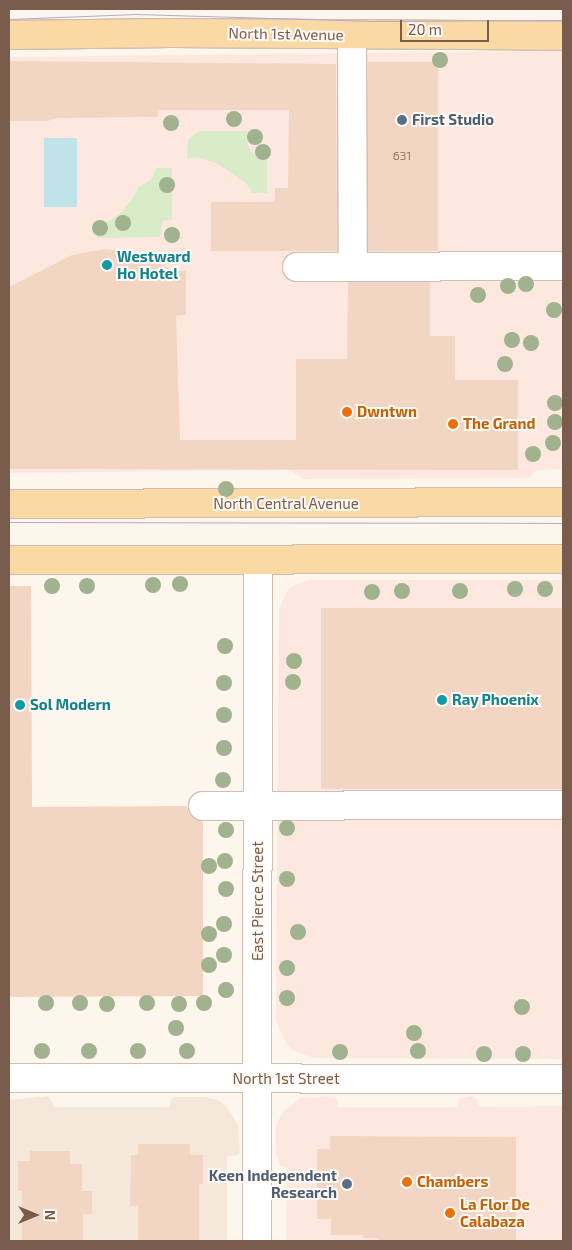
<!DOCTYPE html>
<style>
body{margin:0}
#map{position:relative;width:572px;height:1250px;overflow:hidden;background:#fdf6ec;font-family:"Exo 2",sans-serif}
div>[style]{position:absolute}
.residential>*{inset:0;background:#f5e8da}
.commercial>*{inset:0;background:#fde8e0}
.green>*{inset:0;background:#d8ecc9}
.water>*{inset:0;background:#bfe3e8;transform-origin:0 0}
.building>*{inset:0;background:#f3d5c3;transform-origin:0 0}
.roads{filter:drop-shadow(1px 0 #d1beb0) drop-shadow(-1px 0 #d1beb0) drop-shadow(0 1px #d1beb0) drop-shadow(0 -1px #d1beb0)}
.minor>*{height:28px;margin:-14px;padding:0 14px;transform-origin:14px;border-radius:14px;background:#fff}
.major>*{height:28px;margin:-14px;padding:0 14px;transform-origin:14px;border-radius:14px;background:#fbd9a5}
.tram>*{height:1px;margin:-0.5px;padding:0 0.5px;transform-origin:0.5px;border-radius:0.5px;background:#b9a8c9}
.trees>*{width:16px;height:16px;margin:-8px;border-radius:50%;background:#a0b28e}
.dots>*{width:14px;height:14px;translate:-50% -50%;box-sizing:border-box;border:2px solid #fffaf3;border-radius:50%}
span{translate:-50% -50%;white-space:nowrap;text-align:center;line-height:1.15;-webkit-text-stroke:4px #fffaf3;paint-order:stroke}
.number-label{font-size:12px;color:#987a6a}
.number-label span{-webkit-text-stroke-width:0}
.street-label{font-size:15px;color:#7a5c4d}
.service-label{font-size:15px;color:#4e5e75;font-weight:700}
.left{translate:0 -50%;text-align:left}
.right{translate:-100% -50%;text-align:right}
.culture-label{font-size:15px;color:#0d838f;font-weight:700}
.food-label{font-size:15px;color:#c56008;font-weight:700}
.frame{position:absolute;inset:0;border:10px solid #7a5c4d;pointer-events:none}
.north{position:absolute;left:10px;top:1190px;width:50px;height:50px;-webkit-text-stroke:4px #fffaf3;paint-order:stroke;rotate:90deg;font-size:14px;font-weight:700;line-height:20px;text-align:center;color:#7a5c4d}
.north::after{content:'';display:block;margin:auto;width:18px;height:22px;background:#7a5c4d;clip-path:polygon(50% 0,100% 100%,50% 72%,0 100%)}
.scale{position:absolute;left:400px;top:20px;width:89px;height:22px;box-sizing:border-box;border:2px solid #7a5c4d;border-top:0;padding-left:6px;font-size:15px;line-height:18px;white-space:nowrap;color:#7a5c4d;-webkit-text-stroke:4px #fffaf3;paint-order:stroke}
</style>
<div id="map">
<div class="residential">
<i style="clip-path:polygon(49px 1096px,55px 1107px,169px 1107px,172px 1098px,174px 1097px,205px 1097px,218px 1100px,227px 1107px,238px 1125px,240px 1153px,237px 1156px,227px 1156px,227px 1241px,9px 1241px,9px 1100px)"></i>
</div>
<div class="commercial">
<i style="clip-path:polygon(563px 51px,563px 469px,536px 470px,529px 478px,304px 479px,289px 470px,9px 473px,9px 57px)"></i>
<i style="clip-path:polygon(309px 580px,563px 580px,563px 1059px,314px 1058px,294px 1051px,285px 1042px,276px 1020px,279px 610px,287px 591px,294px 585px)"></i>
<i style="clip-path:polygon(334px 1096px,337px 1099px,337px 1107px,457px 1107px,459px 1098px,473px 1096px,477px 1099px,478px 1107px,563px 1106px,563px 1241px,286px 1241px,287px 1168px,280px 1166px,276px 1152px,275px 1132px,278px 1121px,284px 1111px,301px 1098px)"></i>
</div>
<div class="green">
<i style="clip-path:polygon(199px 131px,247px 131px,248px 146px,252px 152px,257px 155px,267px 156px,267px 193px,252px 193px,246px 183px,216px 163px,199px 158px,187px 158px,188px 139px)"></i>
<i style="clip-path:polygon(156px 168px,172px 168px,172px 219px,163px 221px,160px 237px,97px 238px,97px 229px,123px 211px,134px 196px,138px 188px,152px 178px)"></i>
</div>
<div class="water">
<i style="left:44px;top:138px;width:33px;height:69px"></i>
</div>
<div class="building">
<i style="clip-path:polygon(9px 61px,336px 64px,337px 251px,211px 251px,211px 202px,275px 202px,275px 188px,288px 188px,289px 110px,158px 110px,158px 117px,55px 118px,48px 121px,9px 121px)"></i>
<i style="left:368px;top:62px;width:70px;height:189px"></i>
<i style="clip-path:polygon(106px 249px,143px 256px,175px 271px,186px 271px,186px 315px,176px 316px,180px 440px,296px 440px,296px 359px,347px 359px,348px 282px,430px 282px,430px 336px,455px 336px,455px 380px,518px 380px,518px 470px,9px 469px,9px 287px,72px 255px)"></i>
<i style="clip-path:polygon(9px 586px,31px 586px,32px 807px,187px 806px,189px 813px,195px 819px,203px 822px,203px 996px,9px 997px)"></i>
<i style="left:563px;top:608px;width:181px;height:242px;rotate:90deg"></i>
<i style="clip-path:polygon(330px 1136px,516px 1137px,516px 1241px,379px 1241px,379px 1238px,363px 1238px,363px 1235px,331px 1235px,331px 1219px,317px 1219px,317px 1149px,330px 1149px)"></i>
<i style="clip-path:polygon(138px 1144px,190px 1144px,190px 1155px,203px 1155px,203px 1184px,199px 1184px,199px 1241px,138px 1241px,138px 1206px,130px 1206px,131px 1155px,138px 1155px)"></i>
<i style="clip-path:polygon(30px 1151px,70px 1151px,70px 1164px,82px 1164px,82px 1191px,92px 1191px,92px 1214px,83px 1214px,83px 1241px,22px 1241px,22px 1191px,18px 1191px,18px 1161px,30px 1161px)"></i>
</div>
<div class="roads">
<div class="minor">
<i style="left:352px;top:35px;width:232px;rotate:89.8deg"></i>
<i style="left:297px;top:267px;width:266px;rotate:-0.2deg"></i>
<i style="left:203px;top:806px;width:360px;rotate:-0.2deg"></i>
<i style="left:9px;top:1078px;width:554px;rotate:0.1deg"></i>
<i style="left:257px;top:1241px;width:681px;rotate:-89.92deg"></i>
</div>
<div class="major">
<i style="left:9px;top:35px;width:162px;rotate:-0.7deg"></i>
<i style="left:171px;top:33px;width:392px;rotate:0.4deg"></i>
<i style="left:9px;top:504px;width:554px;rotate:-0.21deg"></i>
<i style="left:9px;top:560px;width:554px;rotate:-0.1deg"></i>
</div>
</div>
<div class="tram">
<i style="left:9px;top:19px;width:127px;rotate:-2.3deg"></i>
<i style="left:136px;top:14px;width:237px;rotate:1.7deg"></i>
<i style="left:373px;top:21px;width:190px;rotate:-0.3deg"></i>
<i style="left:9px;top:522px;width:554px;rotate:0.1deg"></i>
</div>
<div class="trees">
<i style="left:440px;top:60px"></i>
<i style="left:234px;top:119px"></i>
<i style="left:171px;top:123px"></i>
<i style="left:255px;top:137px"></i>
<i style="left:263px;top:152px"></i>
<i style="left:167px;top:185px"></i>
<i style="left:123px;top:223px"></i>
<i style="left:100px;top:228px"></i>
<i style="left:172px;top:235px"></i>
<i style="left:526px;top:284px"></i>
<i style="left:508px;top:286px"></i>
<i style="left:478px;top:295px"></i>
<i style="left:554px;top:310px"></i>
<i style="left:512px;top:340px"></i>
<i style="left:531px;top:343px"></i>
<i style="left:505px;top:364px"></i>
<i style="left:555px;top:403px"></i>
<i style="left:555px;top:422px"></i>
<i style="left:553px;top:443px"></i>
<i style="left:533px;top:454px"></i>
<i style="left:226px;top:489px"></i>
<i style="left:180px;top:584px"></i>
<i style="left:153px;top:585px"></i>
<i style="left:52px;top:586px"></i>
<i style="left:87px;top:586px"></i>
<i style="left:515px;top:589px"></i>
<i style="left:545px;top:589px"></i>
<i style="left:402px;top:591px"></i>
<i style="left:460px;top:591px"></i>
<i style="left:372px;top:592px"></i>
<i style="left:225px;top:646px"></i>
<i style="left:294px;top:661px"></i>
<i style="left:293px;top:682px"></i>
<i style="left:224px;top:683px"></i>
<i style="left:224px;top:715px"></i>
<i style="left:224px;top:748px"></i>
<i style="left:223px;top:780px"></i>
<i style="left:287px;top:828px"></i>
<i style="left:226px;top:830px"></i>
<i style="left:225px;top:861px"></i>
<i style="left:209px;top:866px"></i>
<i style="left:287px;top:879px"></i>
<i style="left:226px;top:889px"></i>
<i style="left:224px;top:924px"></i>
<i style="left:298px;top:932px"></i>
<i style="left:209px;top:934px"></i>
<i style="left:224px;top:955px"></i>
<i style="left:209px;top:965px"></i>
<i style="left:287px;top:968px"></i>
<i style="left:226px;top:990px"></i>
<i style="left:287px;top:998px"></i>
<i style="left:46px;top:1003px"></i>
<i style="left:80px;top:1003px"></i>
<i style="left:147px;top:1003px"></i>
<i style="left:204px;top:1003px"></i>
<i style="left:107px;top:1004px"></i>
<i style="left:179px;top:1004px"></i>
<i style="left:522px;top:1007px"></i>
<i style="left:176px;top:1028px"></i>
<i style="left:414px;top:1033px"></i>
<i style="left:42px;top:1051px"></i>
<i style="left:89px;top:1051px"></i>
<i style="left:138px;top:1051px"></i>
<i style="left:187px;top:1051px"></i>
<i style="left:418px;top:1051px"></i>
<i style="left:340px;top:1052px"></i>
<i style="left:484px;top:1054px"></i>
<i style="left:523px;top:1054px"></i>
</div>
<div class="dots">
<i style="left:402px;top:120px;background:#5c6f8a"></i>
<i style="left:107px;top:265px;background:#0f9aa8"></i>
<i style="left:347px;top:412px;background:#e8710a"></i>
<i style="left:453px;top:424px;background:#e8710a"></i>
<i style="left:442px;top:700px;background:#0f9aa8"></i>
<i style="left:20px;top:705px;background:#0f9aa8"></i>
<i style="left:407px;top:1182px;background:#e8710a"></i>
<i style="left:347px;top:1184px;background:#5c6f8a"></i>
<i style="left:450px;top:1213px;background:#e8710a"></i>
</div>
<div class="number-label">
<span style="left:402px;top:156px">631</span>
</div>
<div class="street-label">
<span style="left:286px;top:34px;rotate:1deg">North 1st Avenue</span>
<span style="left:286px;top:504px">North Central Avenue</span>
<span style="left:258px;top:901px;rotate:-90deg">East Pierce Street</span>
<span style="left:286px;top:1079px">North 1st Street</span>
</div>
<div class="service-label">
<span class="left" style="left:412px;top:120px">First Studio</span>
<span class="right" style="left:337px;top:1184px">Keen Independent<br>Research</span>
</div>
<div class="culture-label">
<span class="left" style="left:117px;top:265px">Westward<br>Ho Hotel</span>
<span class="left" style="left:452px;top:700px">Ray Phoenix</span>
<span class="left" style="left:30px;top:705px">Sol Modern</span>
</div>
<div class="food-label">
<span class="left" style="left:357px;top:412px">Dwntwn</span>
<span class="left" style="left:463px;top:424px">The Grand</span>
<span class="left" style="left:417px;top:1182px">Chambers</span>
<span class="left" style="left:460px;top:1213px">La Flor De<br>Calabaza</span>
</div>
<div class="frame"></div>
<div class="north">N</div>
<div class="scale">20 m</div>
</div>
